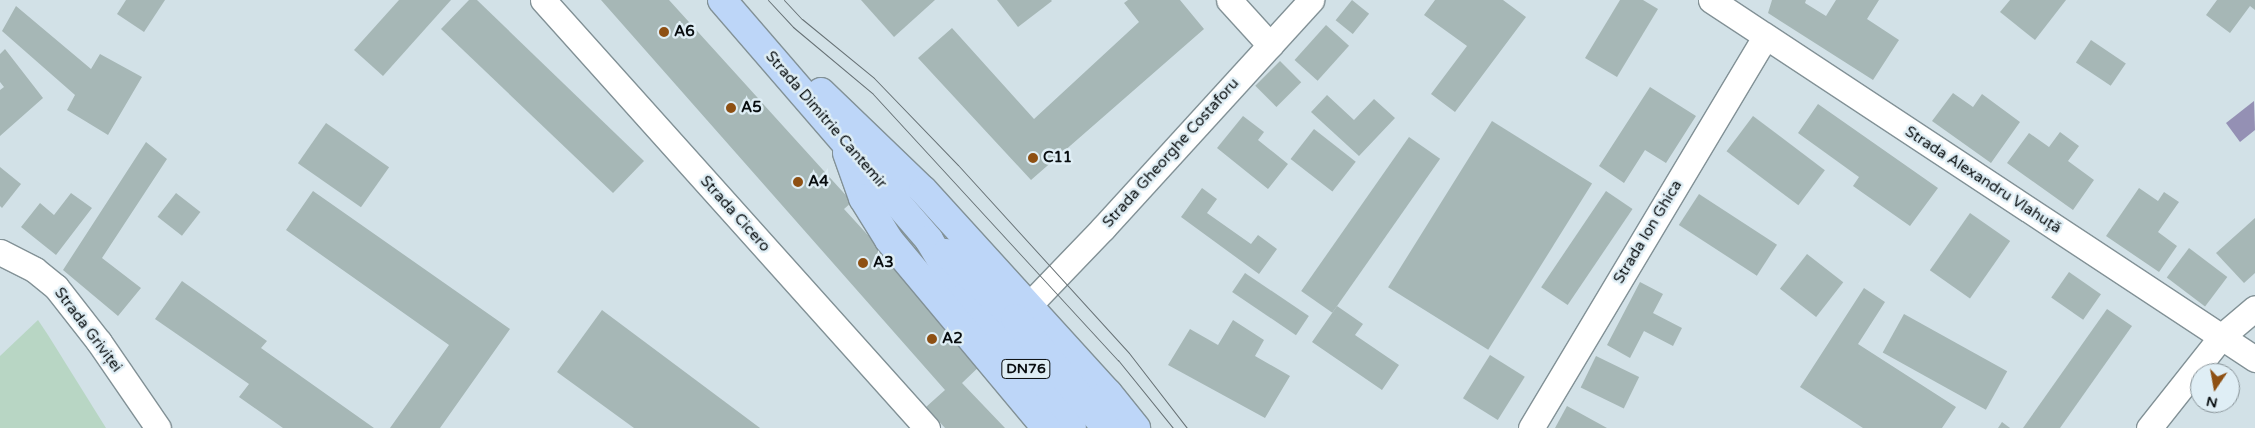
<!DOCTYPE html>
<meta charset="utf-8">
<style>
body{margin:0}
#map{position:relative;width:2255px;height:428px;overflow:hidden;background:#d2e1e7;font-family:"Varela Round",sans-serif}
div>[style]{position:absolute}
.green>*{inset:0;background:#b8d6c4}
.water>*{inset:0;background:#9490b4}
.building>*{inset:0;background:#a6b7b6;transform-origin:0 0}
.roads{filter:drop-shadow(1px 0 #829196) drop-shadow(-1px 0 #829196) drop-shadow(0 1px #829196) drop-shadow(0 -1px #829196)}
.minor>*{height:25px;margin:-12.5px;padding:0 12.5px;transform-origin:12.5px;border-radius:12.5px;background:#fff}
.major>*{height:28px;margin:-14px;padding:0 14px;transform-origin:14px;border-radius:14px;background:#bdd6f8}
.tram>*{height:1px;margin:-0.5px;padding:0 0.5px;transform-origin:0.5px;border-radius:0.5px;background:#677175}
.dots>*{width:14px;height:14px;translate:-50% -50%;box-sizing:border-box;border:2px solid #dfeef5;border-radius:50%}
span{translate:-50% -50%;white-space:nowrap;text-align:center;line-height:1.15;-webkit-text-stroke:5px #dfeef5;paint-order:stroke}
.shield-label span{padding:1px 4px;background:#dfeef5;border:1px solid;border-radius:4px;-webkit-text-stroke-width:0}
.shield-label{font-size:14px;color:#080d0f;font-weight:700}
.poi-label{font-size:15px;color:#080d0f;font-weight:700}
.left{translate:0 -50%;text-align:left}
.street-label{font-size:15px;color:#080d0f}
.north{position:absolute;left:2190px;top:363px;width:50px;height:50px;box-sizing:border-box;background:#dfeef5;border:1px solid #899499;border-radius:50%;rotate:192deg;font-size:14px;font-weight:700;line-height:20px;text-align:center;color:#080d0f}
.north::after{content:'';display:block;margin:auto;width:18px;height:22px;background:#8e5013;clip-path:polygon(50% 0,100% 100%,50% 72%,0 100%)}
</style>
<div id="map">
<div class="green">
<i style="clip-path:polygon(38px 320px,48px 335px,106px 428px,0 428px,0 356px)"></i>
</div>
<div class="water">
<i style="clip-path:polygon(2254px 101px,2255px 130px,2240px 142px,2226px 123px)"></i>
</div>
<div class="building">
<i style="clip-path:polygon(126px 0,165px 0,144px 32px,117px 14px)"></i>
<i style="clip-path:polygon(399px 0,451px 0,383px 76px,354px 50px)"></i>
<i style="clip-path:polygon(469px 0,477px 0,644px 161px,613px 193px,441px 29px)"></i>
<i style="clip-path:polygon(601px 0,669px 0,852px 202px,844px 209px,984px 362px,962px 383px,1005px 428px,945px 428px,926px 407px,945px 390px)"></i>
<i style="clip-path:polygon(861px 0,935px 0,894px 37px)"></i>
<i style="clip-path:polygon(997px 0,1051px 0,1052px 1px,1018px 27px)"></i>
<i style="clip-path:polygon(1128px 0,1180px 0,1204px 29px,1031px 180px,918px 58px,952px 28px,1034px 119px,1139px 22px,1124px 3px)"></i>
<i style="left:1352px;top:0;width:22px;height:26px;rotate:39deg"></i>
<i style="clip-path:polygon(1435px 0,1503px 0,1526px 17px,1455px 112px,1431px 94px,1467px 46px,1424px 15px)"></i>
<i style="clip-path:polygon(1620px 0,1643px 0,1658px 9px,1617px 77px,1585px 58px)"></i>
<i style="clip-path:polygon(1772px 0,1806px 0,1805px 3px,1826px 16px,1836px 0,1879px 0,1867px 19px,1899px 40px,1873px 80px,1768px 13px)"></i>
<i style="clip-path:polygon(2010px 0,2066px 0,2035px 40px,2000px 12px)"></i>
<i style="clip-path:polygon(2217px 0,2255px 0,2255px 10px,2250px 6px,2230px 33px,2206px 15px)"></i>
<i style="clip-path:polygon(16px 6px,91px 69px,100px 54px,142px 77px,108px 135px,67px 110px,75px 95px,2px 31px)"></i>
<i style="left:1326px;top:25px;width:31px;height:47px;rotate:42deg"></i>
<i style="left:2091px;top:40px;width:42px;height:27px;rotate:34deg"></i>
<i style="clip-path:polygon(5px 49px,43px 98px,0 136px,0 90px,4px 87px,0 82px,0 54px)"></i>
<i style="left:1280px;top:61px;width:30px;height:35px;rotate:45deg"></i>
<i style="clip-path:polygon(1650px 87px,1696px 116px,1666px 163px,1645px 150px,1624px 183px,1599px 166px)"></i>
<i style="clip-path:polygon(1953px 93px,1973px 107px,1982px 94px,2020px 122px,1991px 163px,1932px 121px)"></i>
<i style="clip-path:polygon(1327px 95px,1354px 120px,1374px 99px,1395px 118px,1359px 156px,1311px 112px)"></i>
<i style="clip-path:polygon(1818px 104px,1938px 188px,1910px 226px,1853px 186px,1859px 177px,1798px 133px)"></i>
<i style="clip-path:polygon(1243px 116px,1264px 132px,1258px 140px,1288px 164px,1268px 189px,1217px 148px)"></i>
<i style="left:1753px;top:116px;width:90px;height:44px;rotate:37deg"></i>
<i style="left:1492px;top:121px;width:118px;height:196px;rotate:32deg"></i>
<i style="left:326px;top:123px;width:77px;height:49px;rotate:35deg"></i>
<i style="left:1314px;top:129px;width:53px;height:38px;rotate:38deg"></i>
<i style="clip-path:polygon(2060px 132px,2079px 146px,2068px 161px,2094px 180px,2073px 210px,2007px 163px,2029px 133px,2049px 147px)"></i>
<i style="left:1409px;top:137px;width:38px;height:188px;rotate:35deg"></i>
<i style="clip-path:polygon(146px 142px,167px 159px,102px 258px,141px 288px,118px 316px,63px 270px)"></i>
<i style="clip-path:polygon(0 167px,21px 184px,2px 208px,0 206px)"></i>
<i style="clip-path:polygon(1202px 188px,1217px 199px,1207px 213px,1251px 244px,1258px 235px,1277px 249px,1259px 274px,1181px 217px)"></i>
<i style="clip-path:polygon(2139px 188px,2158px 201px,2164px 192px,2179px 202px,2158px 232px,2177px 246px,2159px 272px,2106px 236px)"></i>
<i style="clip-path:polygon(313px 191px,510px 329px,440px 428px,390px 428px,449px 345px,286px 230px)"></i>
<i style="left:1606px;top:191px;width:32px;height:116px;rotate:34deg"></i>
<i style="clip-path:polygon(71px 193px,92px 208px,56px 255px,21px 227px,40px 203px,54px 215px)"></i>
<i style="left:176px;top:193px;width:31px;height:30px;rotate:38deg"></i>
<i style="left:1699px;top:194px;width:93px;height:37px;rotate:33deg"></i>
<i style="left:1970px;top:213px;width:49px;height:70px;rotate:35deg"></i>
<i style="clip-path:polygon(2255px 218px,2255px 273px,2244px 283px,2216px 253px)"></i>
<i style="left:2189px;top:248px;width:48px;height:37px;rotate:37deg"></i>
<i style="left:1807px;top:254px;width:46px;height:44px;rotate:38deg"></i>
<i style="left:2069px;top:272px;width:39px;height:31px;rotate:35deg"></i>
<i style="left:1245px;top:273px;width:77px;height:23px;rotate:34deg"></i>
<i style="clip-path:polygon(182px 281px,267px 341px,261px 348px,374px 428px,283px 428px,239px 397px,249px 384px,155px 319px)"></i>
<i style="clip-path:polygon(1640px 282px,1663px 294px,1653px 313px,1682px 328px,1673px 346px,1644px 331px,1630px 358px,1607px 345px)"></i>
<i style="clip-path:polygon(1864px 288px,1885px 302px,1858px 344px,1956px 407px,1942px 428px,1863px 428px,1800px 387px)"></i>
<i style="clip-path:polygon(1337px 306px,1363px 324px,1355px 335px,1399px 365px,1382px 390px,1312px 342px)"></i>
<i style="clip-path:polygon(2107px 309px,2132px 326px,2060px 428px,2023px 428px)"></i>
<i style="clip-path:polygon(602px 310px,760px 428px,634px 428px,557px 372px)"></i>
<i style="left:1904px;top:314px;width:118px;height:44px;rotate:29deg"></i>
<i style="clip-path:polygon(1233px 320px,1264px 340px,1255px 356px,1290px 376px,1265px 418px,1168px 365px,1190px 329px,1218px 345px)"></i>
<i style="left:1490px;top:355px;width:41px;height:51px;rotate:32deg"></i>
<i style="left:1596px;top:356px;width:48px;height:35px;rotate:26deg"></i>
<i style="clip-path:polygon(1567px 406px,1607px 428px,1555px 428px)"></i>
<i style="clip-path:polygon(2002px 422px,2010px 428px,1998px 428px)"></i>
</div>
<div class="roads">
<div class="minor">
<i style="left:543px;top:0;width:575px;rotate:48.1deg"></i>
<i style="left:1229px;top:0;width:61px;rotate:47.7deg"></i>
<i style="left:1711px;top:0;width:652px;rotate:33.42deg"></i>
<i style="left:0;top:252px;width:39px;rotate:27deg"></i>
<i style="left:35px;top:270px;width:27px;rotate:39deg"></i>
<i style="left:56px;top:287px;width:70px;rotate:52deg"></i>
<i style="left:99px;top:342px;width:104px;rotate:55.5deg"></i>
<i style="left:1029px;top:305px;width:107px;rotate:-46.1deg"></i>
<i style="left:1103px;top:228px;width:309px;rotate:-47.6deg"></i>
<i style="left:1531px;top:428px;width:456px;rotate:-59.1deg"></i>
<i style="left:2149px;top:428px;width:117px;rotate:-51.6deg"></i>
<i style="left:2222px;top:336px;width:43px;rotate:-40.3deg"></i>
</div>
<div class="major">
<i style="left:722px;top:0;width:317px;rotate:49.2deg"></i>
<i style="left:929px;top:240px;width:68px;rotate:58.9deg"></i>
<i style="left:964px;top:298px;width:124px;rotate:48.6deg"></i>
<i style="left:1046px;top:391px;width:45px;rotate:54.9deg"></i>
<i style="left:821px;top:92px;width:141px;rotate:43.9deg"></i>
<i style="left:923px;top:190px;width:275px;rotate:47.7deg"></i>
<i style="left:1108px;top:393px;width:45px;rotate:51.3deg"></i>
<i style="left:847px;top:153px;width:48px;rotate:70.4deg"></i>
<i style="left:863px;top:198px;width:49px;rotate:58.2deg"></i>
<i style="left:889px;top:240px;width:245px;rotate:50.1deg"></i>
<i style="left:946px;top:253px;width:95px;rotate:43.3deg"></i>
<i style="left:1015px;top:318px;width:143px;rotate:50.4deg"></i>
</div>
</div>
<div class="tram">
<i style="left:768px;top:0;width:37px;rotate:47deg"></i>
<i style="left:793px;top:27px;width:104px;rotate:39.9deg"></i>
<i style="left:873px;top:94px;width:362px;rotate:47.4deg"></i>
<i style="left:1118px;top:360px;width:87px;rotate:51deg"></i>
<i style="left:784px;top:0;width:26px;rotate:47deg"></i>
<i style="left:802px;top:19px;width:93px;rotate:39.3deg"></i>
<i style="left:874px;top:78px;width:121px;rotate:46deg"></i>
<i style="left:958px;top:165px;width:254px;rotate:47.7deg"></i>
<i style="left:1129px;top:353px;width:95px;rotate:52.3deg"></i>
</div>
<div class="dots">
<i style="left:664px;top:32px;background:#8e5013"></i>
<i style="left:731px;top:108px;background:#8e5013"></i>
<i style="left:1033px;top:158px;background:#8e5013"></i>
<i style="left:798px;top:182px;background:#8e5013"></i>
<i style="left:863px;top:263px;background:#8e5013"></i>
<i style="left:932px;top:339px;background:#8e5013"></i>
</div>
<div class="shield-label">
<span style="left:1026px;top:369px">DN76</span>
</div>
<div class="poi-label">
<span class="left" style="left:674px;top:32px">A6</span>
<span class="left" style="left:741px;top:108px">A5</span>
<span class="left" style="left:1043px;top:158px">C11</span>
<span class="left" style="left:808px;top:182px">A4</span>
<span class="left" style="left:873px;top:263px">A3</span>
<span class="left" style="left:942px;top:339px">A2</span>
</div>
<div class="street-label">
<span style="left:826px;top:120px;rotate:49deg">Strada Dimitrie Cantemir</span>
<span style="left:1171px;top:153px;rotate:-48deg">Strada Gheorghe Costaforu</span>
<span style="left:1983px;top:180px;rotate:33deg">Strada Alexandru Vlahuță</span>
<span style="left:735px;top:214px;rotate:48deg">Strada Cicero</span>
<span style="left:1648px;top:232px;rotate:-59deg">Strada Ion Ghica</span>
<span style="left:88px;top:330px;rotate:53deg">Strada Griviței</span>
</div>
<div class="north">N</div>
</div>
